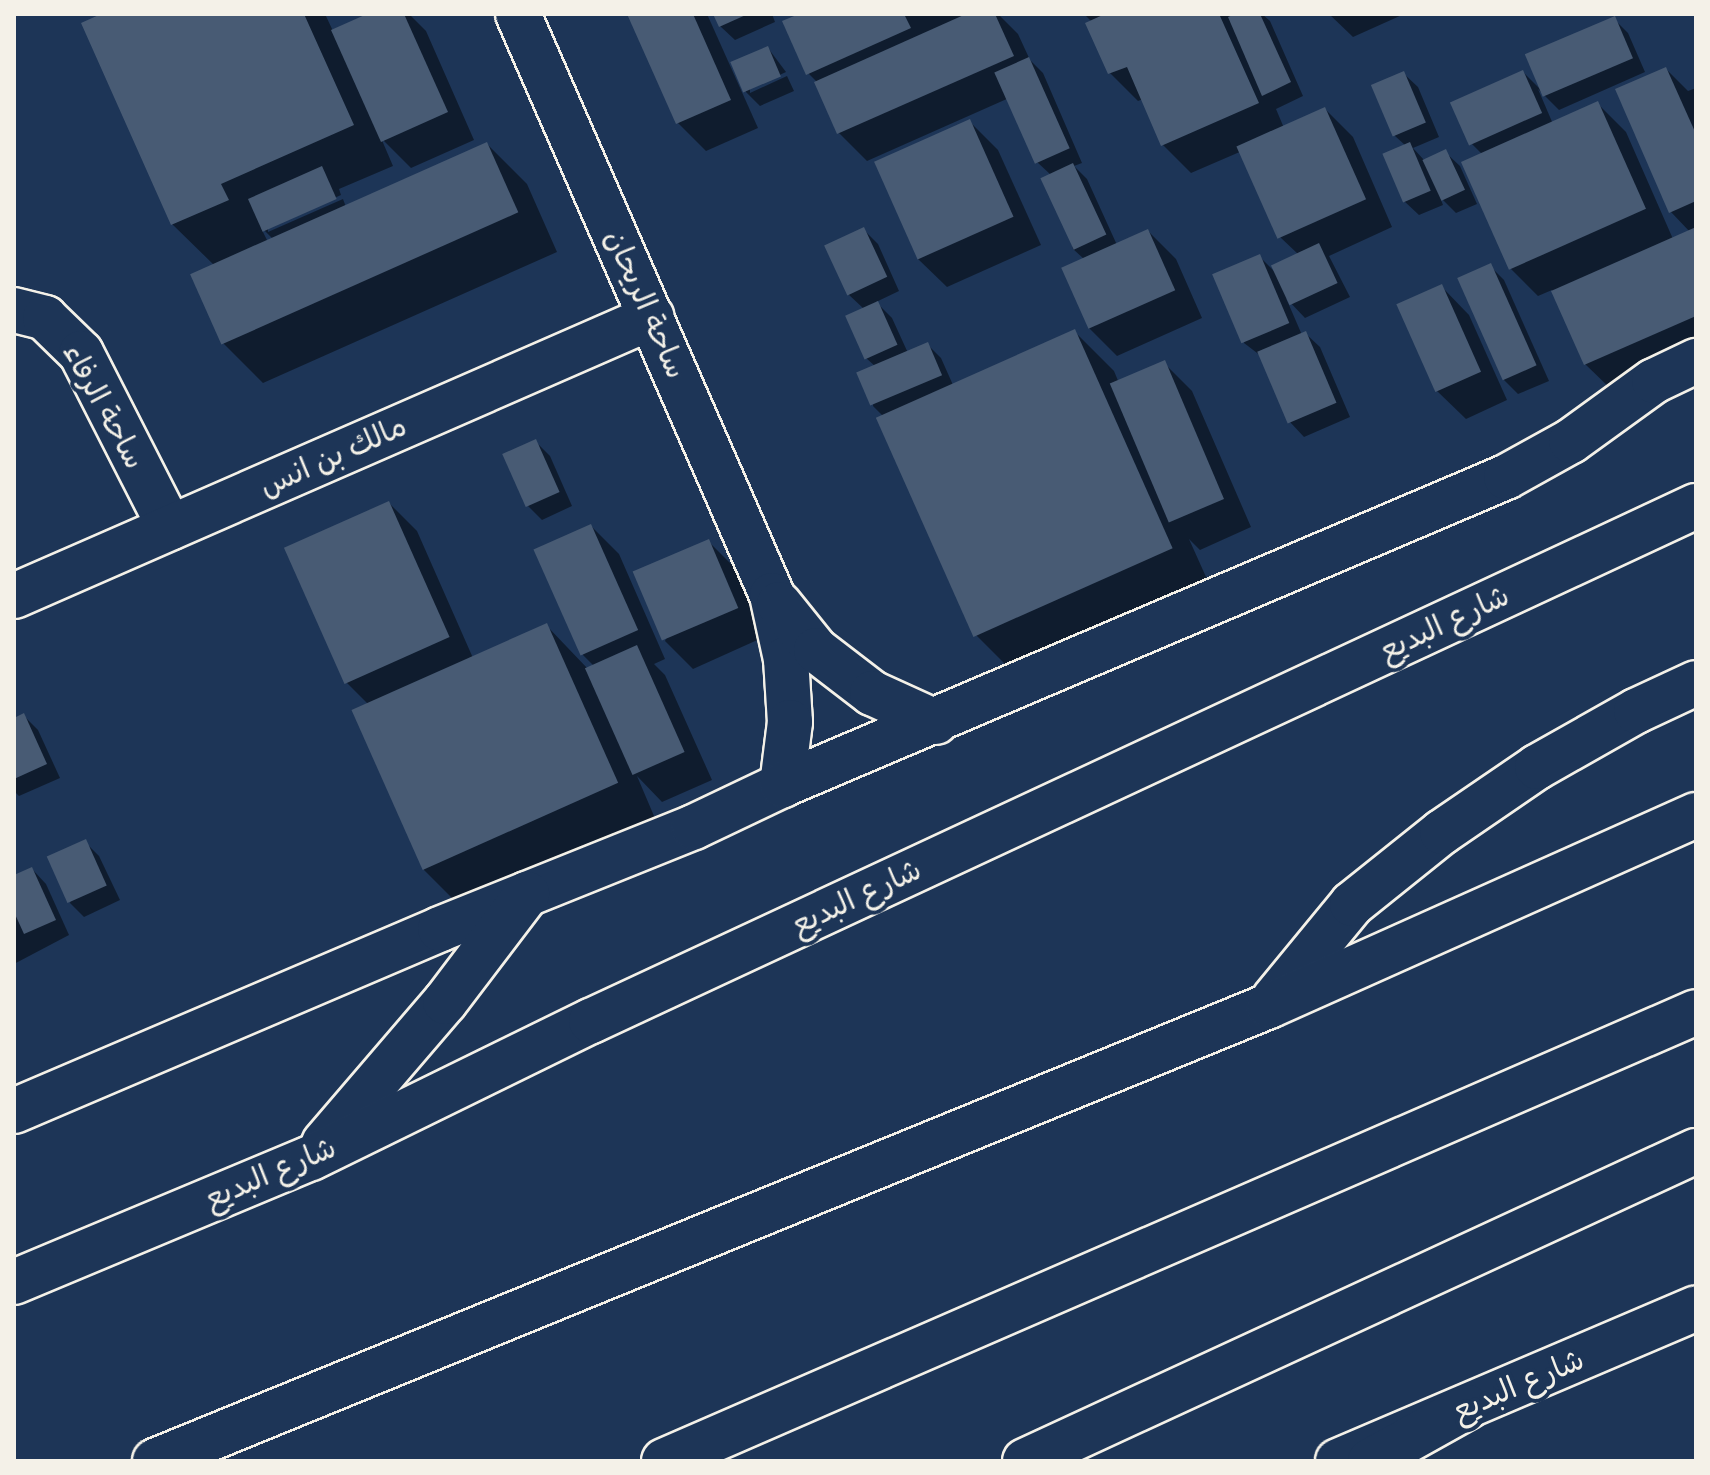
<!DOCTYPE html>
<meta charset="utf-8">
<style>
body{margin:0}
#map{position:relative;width:1710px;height:1475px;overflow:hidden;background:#1d3557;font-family:Sriracha,"Playpen Sans Arabic",sans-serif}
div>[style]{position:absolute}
.shadow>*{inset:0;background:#0007}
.building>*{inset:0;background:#485b74;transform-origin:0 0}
.roads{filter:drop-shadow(2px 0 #f4f1e8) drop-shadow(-2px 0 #f4f1e8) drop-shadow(0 2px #f4f1e8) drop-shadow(0 -2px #f4f1e8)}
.minor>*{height:44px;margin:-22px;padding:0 22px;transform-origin:22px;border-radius:22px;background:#1d3557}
.secondary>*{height:44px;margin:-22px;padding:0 22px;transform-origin:22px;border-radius:22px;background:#1d3557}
.trunk>*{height:44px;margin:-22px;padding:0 22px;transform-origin:22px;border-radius:22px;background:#1d3557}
span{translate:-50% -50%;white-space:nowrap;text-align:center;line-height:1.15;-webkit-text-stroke:8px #1d3557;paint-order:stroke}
.street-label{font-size:30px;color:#f4f1e8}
.frame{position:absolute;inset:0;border:16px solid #f4f1e8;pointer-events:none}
</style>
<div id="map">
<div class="shadow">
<i style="clip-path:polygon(evenodd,106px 14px,325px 14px,333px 31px,372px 14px,409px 14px,426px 31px,474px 140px,411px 168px,381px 138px,393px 166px,339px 189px,341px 195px,268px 228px,268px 232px,343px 199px,346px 207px,487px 144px,527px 184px,557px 252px,263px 383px,223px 343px,192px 276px,215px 266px,172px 224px,106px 14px,261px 228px,262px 228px,274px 240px,268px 242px,261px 228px)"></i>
<i style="clip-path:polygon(629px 14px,707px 14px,758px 128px,706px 151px,678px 123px)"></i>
<i style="clip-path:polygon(715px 14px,772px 14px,775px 22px,735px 40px,720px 26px)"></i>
<i style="clip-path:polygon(800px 14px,998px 14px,1018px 34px,1030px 60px,1043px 73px,1082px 163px,1074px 166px,1087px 179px,1117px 245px,1148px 231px,1176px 259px,1202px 318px,1117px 356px,1089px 328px,1084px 259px,1073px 249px,1051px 175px,1037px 162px,1009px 98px,867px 161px,839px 133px,816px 81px,808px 73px)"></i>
<i style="clip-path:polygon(1084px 14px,1262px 14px,1270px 21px,1303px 96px,1276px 109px,1284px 128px,1325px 109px,1353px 137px,1392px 227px,1329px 256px,1350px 297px,1305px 318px,1286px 298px,1302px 335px,1305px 333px,1320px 347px,1350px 417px,1304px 437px,1290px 422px,1261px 356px,1244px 343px,1259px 256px,1277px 274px,1299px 255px,1280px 237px,1242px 151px,1191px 173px,1163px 145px,1143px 99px,1138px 101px,1110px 73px,1092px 22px)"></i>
<i style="clip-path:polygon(1329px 14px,1402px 14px,1402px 15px,1353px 37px)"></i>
<i style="clip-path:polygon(1614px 19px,1628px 33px,1645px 72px,1559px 110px,1538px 89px,1553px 124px,1598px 104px,1626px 132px,1673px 239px,1690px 232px,1671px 212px,1666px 69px,1688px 91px,1696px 88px,1696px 356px,1614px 392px,1585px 364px,1552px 290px,1538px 296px,1510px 268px,1483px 155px,1471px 143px,1523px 72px,1544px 93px)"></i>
<i style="clip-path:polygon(768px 48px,786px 72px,750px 89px,750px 93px,787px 76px,794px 91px,760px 106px,746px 92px,734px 64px)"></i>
<i style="clip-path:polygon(1403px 73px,1418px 87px,1439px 137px,1413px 148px,1424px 160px,1445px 152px,1460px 166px,1477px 204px,1456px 213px,1440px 197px,1443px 205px,1419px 215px,1404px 201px,1406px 146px,1395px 136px)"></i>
<i style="clip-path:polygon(970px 122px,998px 150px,1041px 245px,947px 287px,918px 259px)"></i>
<i style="clip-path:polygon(864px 230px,878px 244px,899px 291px,876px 302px,892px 318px,908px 353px,927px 344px,941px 358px,953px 385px,1074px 331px,1114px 371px,1119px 383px,1164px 363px,1192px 391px,1251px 527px,1200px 550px,1189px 539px,1211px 588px,1016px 675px,976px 635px,879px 418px,883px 416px,873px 406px,876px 367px,866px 358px,864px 309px,848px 294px)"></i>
<i style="clip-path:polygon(1490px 266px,1504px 280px,1549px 381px,1518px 394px,1504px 380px)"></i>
<i style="clip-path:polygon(1441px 286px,1469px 315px,1507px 400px,1466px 419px,1437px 391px)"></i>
<i style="clip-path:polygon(536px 442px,550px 456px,572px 506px,542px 520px,528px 506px)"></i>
<i style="clip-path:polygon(389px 503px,417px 531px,473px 658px,546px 625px,588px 669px,594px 666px,583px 655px,591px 526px,619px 554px,665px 659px,654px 664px,665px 675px,712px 780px,662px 802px,637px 776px,657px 823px,464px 910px,424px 870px,368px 704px,346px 682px,287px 550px)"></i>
<i style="clip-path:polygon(709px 542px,737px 570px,766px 636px,693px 669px,665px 641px)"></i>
<i style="clip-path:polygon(24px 716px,38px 730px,60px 778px,19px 796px,14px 791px,14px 720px)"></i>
<i style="clip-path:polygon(85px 842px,99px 856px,120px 900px,84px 917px,70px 903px)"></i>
<i style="clip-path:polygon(32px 869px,46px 884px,69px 935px,14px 964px,14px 877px)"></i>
</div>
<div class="building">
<i style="clip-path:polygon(101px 14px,304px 14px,354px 125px,221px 184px,229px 200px,171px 225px,81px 23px)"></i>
<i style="clip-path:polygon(367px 14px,404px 14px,448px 112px,381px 142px,331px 30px)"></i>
<i style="clip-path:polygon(627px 14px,693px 14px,731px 100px,676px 124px)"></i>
<i style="clip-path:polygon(713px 14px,748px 14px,719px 27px)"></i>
<i style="clip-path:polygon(799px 14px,904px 14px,911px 28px,806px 75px,782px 21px)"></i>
<i style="clip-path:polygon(966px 14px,995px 14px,1014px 56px,837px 134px,814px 82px)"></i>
<i style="clip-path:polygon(1105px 14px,1225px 14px,1220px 16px,1259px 103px,1161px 146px,1127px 67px,1108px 74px,1085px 23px)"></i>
<i style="clip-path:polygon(1235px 14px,1260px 14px,1291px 82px,1262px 96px,1228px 17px)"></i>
<i style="left:1615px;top:16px;width:46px;height:98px;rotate:67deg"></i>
<i style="left:768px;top:46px;width:33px;height:41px;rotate:67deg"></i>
<i style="left:1029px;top:57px;width:100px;height:38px;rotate:66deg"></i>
<i style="clip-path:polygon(1666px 67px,1696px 134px,1696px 201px,1669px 213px,1615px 89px)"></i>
<i style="left:1523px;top:70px;width:47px;height:80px;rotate:66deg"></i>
<i style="left:1404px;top:71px;width:56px;height:36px;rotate:67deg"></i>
<i style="left:1598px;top:101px;width:118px;height:150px;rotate:66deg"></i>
<i style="left:1325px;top:107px;width:101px;height:97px;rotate:66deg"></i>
<i style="left:970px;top:119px;width:107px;height:105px;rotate:66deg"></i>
<i style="left:487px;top:142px;width:77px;height:325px;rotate:66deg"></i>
<i style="left:1410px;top:142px;width:53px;height:30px;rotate:67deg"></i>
<i style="left:1446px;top:149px;width:45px;height:26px;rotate:65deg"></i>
<i style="left:1073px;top:163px;width:79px;height:36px;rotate:65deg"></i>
<i style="left:322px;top:166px;width:36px;height:81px;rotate:66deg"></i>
<i style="left:864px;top:227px;width:55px;height:44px;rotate:65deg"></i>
<i style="clip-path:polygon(1696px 227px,1696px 316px,1584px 365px,1551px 291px)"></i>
<i style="left:1148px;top:229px;width:67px;height:95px;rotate:66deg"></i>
<i style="left:1319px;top:243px;width:44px;height:53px;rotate:65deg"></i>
<i style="left:1260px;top:254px;width:75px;height:52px;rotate:67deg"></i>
<i style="left:1491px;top:263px;width:112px;height:37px;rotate:66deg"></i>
<i style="left:1442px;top:284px;width:96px;height:50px;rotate:66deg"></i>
<i style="left:878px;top:301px;width:48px;height:36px;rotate:66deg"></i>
<i style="left:1075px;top:329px;width:240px;height:218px;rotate:66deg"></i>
<i style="left:1306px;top:331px;width:78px;height:53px;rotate:67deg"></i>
<i style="left:928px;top:342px;width:36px;height:78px;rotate:67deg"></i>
<i style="left:1165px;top:360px;width:151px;height:60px;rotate:67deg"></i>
<i style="left:536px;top:439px;width:58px;height:37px;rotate:66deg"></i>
<i style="left:389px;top:501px;width:149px;height:115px;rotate:66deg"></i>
<i style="left:591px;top:524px;width:116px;height:63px;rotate:66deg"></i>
<i style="left:709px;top:539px;width:75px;height:83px;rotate:67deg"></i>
<i style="left:547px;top:623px;width:175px;height:214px;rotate:66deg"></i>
<i style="left:637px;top:645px;width:117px;height:57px;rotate:66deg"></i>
<i style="clip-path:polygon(24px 713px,47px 764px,14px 779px,14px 718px)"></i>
<i style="left:86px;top:839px;width:51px;height:43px;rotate:66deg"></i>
<i style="clip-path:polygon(32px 867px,56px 920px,24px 934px,14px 912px,14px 875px)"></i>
</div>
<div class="roads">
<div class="minor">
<i style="left:518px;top:14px;width:634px;rotate:66.39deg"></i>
<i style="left:772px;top:595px;width:66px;rotate:77.7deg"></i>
<i style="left:786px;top:659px;width:63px;rotate:86.4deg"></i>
<i style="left:790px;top:722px;width:64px;rotate:97.2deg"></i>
<i style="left:14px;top:310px;width:32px;rotate:14deg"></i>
<i style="left:45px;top:318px;width:50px;rotate:44.2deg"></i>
<i style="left:81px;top:353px;width:196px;rotate:63deg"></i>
<i style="left:14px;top:596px;width:696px;rotate:-23.62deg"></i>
<i style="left:779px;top:604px;width:59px;rotate:51.2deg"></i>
<i style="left:816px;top:650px;width:71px;rotate:37.5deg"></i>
<i style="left:872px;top:693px;width:70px;rotate:24.4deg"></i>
<i style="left:14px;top:1111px;width:463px;rotate:-23.1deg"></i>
<i style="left:440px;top:929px;width:274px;rotate:-21.9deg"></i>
<i style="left:694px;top:827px;width:98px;rotate:-25.5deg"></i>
<i style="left:782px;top:785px;width:787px;rotate:-23.05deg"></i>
<i style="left:1506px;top:477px;width:74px;rotate:-29deg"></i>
<i style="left:1571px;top:441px;width:102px;rotate:-35.9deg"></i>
<i style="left:1654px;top:381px;width:47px;rotate:-25.5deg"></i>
</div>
<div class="secondary">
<i style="left:324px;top:1143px;width:186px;rotate:-49.4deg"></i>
<i style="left:445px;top:1002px;width:136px;rotate:-52.8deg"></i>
<i style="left:14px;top:1282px;width:322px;rotate:-22.7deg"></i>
<i style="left:311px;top:1158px;width:312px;rotate:-26.1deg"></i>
<i style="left:591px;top:1021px;width:1219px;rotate:-24.99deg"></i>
<i style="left:1338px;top:1461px;width:389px;rotate:-23.1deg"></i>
</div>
<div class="trunk">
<i style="left:1274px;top:999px;width:123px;rotate:-50.6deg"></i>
<i style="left:1352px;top:904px;width:115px;rotate:-38.7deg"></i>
<i style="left:1442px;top:832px;width:115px;rotate:-34.4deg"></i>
<i style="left:1537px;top:767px;width:114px;rotate:-29.5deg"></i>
<i style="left:1636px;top:711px;width:66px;rotate:-25deg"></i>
<i style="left:155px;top:1461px;width:1203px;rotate:-22.22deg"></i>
<i style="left:1269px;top:1006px;width:468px;rotate:-24.1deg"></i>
<i style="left:664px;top:1461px;width:1125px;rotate:-23.51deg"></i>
<i style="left:1025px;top:1461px;width:739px;rotate:-24.8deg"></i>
<i style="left:1370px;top:1461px;width:111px;rotate:-29.1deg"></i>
</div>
</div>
<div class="street-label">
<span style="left:646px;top:304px;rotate:66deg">ساحة الريحان</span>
<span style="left:104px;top:406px;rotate:61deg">ساحة الرفاء</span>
<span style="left:333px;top:456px;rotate:-24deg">مالك بن انس</span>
<span style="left:1444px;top:623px;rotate:-25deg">شارع البديع</span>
<span style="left:856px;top:897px;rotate:-25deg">شارع البديع</span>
<span style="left:270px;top:1173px;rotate:-23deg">شارع البديع</span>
<span style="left:1518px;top:1385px;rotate:-23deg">شارع البديع</span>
</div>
<div class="frame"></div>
</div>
